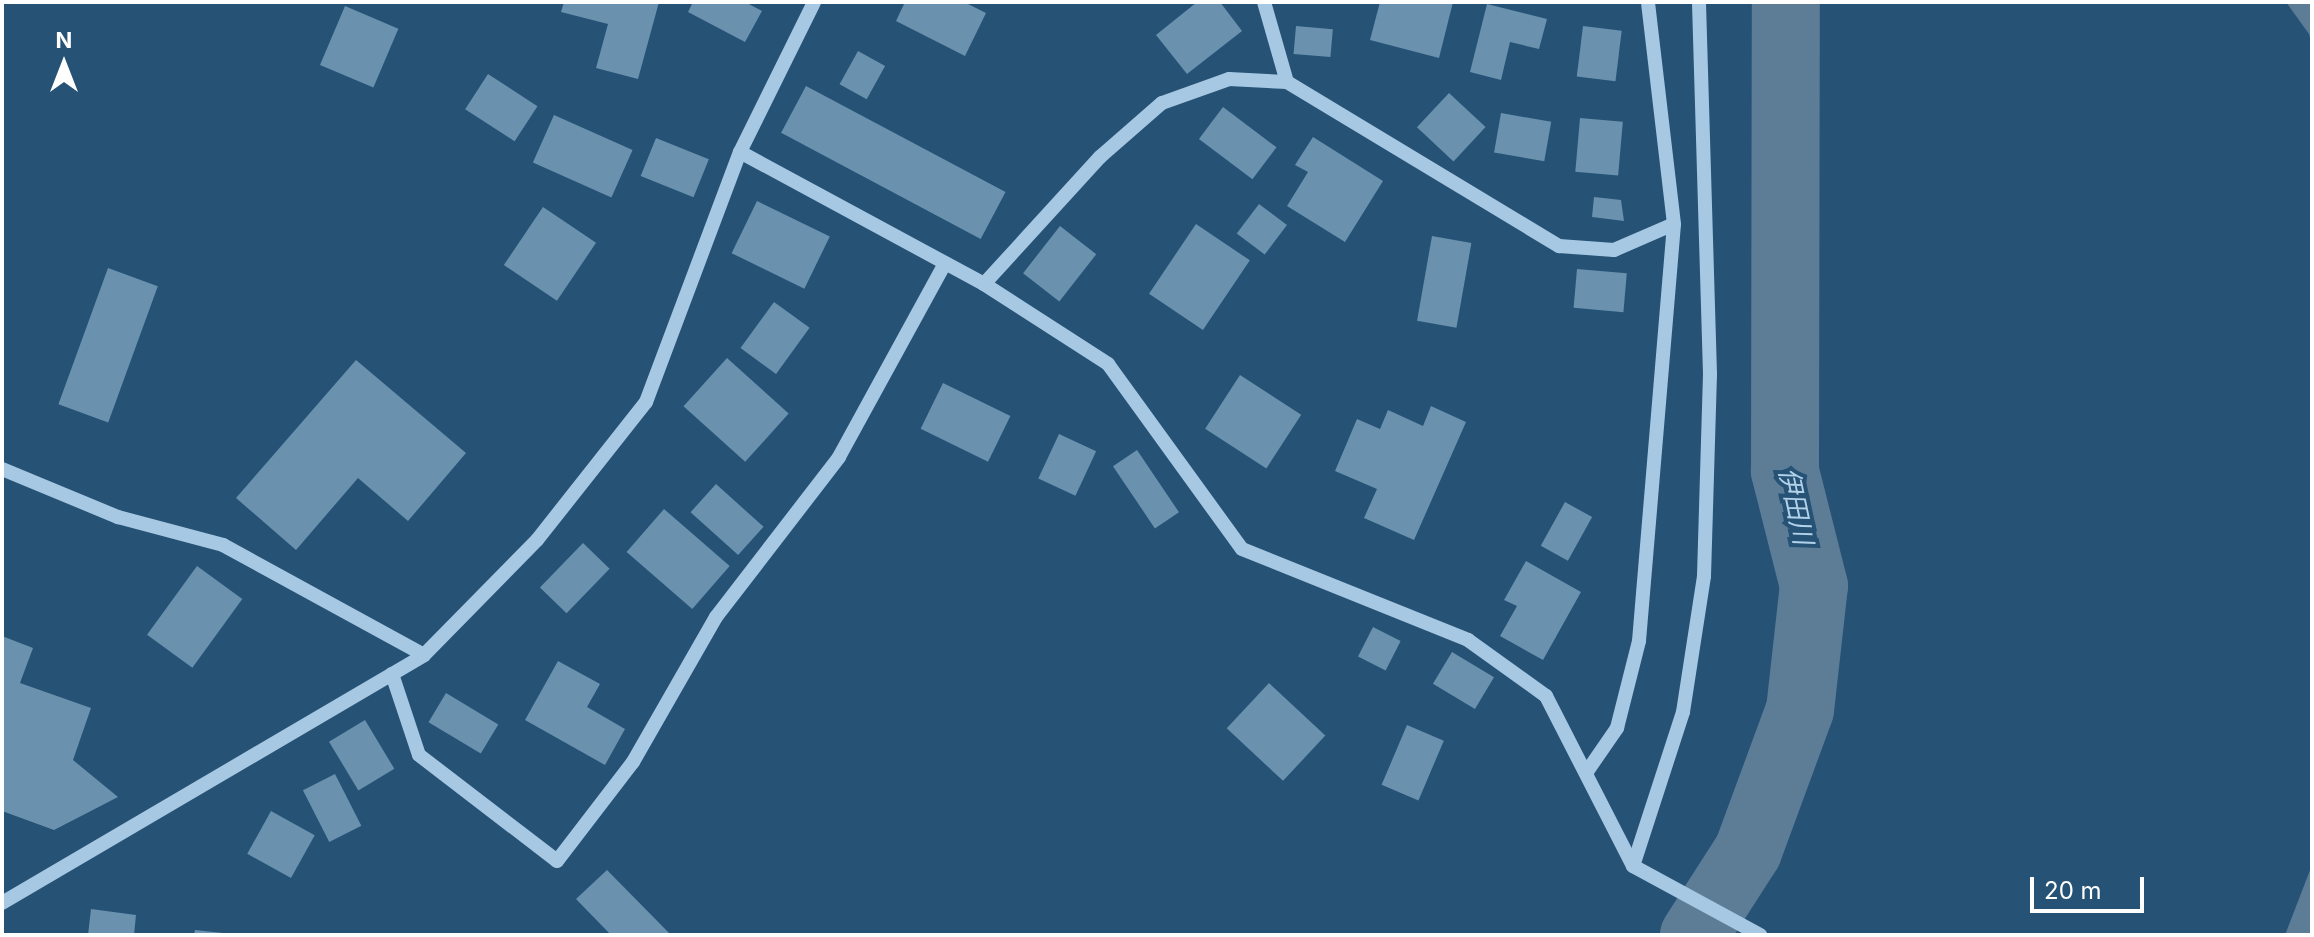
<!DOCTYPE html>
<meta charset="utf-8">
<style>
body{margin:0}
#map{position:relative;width:2314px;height:937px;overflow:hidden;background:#265276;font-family:Inter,"Noto Sans JP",sans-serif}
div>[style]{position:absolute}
.water>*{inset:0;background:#5d7d97}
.river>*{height:68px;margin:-34px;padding:0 34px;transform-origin:34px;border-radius:34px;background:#5d7d97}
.building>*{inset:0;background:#6a91ae;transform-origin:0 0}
.minor>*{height:14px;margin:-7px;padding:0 7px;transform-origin:7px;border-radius:7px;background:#a7c8e2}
span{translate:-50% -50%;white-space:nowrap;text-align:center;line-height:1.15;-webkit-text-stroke:8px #265276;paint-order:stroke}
.water-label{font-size:26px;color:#b2d2ea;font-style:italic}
.frame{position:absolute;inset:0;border:4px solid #fff;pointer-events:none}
.north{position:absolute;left:24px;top:24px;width:80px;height:80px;-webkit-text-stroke:6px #265276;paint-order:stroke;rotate:0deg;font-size:22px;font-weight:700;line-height:32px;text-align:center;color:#fff}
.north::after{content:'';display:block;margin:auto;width:28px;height:36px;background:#fff;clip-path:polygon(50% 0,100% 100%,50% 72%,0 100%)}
.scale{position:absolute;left:2030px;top:877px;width:114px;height:36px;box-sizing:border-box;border:4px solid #fff;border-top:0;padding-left:10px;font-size:24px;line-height:28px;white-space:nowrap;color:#fff;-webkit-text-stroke:6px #265276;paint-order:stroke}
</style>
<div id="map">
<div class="water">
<i style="clip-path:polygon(2286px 2px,2312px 2px,2312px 46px,2309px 34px)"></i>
<i style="clip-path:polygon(2312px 865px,2312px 935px,2285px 935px)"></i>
</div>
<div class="river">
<i style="left:1694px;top:935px;width:100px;rotate:-57.3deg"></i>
<i style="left:1748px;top:851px;width:150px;rotate:-69.8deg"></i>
<i style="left:1800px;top:710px;width:125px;rotate:-83.6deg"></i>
<i style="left:1814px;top:586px;width:119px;rotate:-104.2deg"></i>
<i style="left:1785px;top:471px;width:469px;rotate:-89.9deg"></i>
</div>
<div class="building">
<i style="clip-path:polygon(564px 2px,659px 2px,638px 79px,596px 68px,608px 24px,561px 12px)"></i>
<i style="clip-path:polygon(693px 2px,745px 2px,762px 11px,745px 42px,688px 12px)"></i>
<i style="clip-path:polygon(905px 2px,964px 2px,986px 13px,965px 56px,896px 21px)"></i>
<i style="clip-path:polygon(1197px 2px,1220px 2px,1242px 31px,1187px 74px,1156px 35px)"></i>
<i style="clip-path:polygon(1380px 2px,1453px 2px,1439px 58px,1370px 40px)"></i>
<i style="clip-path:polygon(1487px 4px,1547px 19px,1539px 49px,1510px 42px,1501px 80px,1470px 72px)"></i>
<i style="left:345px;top:6px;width:58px;height:64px;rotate:23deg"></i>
<i style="left:1296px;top:26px;width:37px;height:28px;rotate:5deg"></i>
<i style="left:1583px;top:26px;width:39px;height:51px;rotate:7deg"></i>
<i style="left:858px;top:51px;width:31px;height:38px;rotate:29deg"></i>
<i style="left:488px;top:74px;width:59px;height:42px;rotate:33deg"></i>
<i style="left:806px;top:86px;width:226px;height:53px;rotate:28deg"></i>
<i style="left:1449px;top:93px;width:50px;height:47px;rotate:43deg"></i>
<i style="left:1223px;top:107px;width:67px;height:40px;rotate:37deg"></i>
<i style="left:1501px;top:113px;width:51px;height:40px;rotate:10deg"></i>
<i style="left:554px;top:115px;width:86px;height:52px;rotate:24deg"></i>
<i style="left:1580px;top:118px;width:43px;height:54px;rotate:5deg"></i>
<i style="clip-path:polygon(1313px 137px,1383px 181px,1345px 242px,1287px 206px,1308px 172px,1295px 165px)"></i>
<i style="left:656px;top:138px;width:57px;height:41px;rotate:22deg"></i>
<i style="clip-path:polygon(1594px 197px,1621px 200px,1624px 221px,1592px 217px)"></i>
<i style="left:757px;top:201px;width:81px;height:58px;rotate:26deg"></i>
<i style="left:1259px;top:204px;width:35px;height:37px;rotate:37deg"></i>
<i style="left:543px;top:207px;width:64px;height:70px;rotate:34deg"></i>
<i style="left:1196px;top:224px;width:65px;height:84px;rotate:34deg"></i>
<i style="left:1060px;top:226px;width:46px;height:60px;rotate:38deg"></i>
<i style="left:1432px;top:236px;width:40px;height:86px;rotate:10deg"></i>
<i style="left:108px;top:268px;width:53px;height:145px;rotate:20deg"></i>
<i style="left:1577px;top:269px;width:50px;height:39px;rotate:5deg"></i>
<i style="left:774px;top:302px;width:44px;height:57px;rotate:36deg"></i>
<i style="left:727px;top:358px;width:83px;height:65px;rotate:42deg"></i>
<i style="clip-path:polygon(356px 360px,466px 453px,408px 521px,358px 478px,296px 550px,236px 498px)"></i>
<i style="left:1240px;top:375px;width:73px;height:64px;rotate:33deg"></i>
<i style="left:943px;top:383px;width:75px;height:51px;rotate:26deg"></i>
<i style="clip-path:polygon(1431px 406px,1466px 422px,1414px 540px,1364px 518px,1377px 489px,1335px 471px,1357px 419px,1380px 429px,1388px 410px,1423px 426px)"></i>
<i style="left:1059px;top:434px;width:41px;height:49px;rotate:25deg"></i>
<i style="left:1137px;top:450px;width:75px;height:29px;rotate:56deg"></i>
<i style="left:716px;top:484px;width:64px;height:38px;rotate:42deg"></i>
<i style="left:1565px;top:502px;width:31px;height:50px;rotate:29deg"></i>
<i style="left:664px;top:509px;width:87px;height:57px;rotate:41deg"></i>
<i style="left:583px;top:543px;width:37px;height:62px;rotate:44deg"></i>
<i style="clip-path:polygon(1526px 561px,1581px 592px,1543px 660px,1500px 636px,1517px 606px,1504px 600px)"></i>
<i style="left:197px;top:566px;width:56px;height:85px;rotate:36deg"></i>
<i style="left:1373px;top:627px;width:31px;height:33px;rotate:27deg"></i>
<i style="clip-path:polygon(2px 636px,33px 648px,20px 683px,91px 708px,73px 760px,118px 797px,54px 830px,2px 811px)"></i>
<i style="left:1452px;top:652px;width:49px;height:37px;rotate:31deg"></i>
<i style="clip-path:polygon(558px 661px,600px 684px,587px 707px,625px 729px,605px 765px,525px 720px)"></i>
<i style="left:1269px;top:683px;width:77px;height:62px;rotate:43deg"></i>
<i style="left:446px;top:693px;width:61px;height:34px;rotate:31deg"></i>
<i style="left:365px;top:720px;width:57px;height:42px;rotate:59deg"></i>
<i style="left:1407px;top:725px;width:40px;height:65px;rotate:23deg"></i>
<i style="left:335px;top:774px;width:58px;height:36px;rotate:63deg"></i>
<i style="left:271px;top:811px;width:50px;height:49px;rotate:29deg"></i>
<i style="clip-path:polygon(607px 870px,671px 935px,611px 935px,576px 899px)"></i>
<i style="clip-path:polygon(91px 909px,136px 915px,134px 935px,88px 935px)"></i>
<i style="clip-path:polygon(195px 930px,223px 933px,223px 935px,194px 935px)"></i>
</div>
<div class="minor">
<i style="left:1264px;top:2px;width:83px;rotate:74deg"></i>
<i style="left:1287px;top:82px;width:318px;rotate:31.1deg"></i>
<i style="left:1559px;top:246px;width:55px;rotate:4.2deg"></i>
<i style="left:1614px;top:250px;width:65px;rotate:-23.4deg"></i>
<i style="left:740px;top:152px;width:277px;rotate:28.4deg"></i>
<i style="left:984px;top:284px;width:148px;rotate:32.8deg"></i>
<i style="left:1108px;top:364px;width:228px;rotate:54.1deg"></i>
<i style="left:1242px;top:549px;width:244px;rotate:21.9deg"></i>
<i style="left:1468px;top:640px;width:96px;rotate:35.7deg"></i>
<i style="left:1546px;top:696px;width:191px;rotate:62.9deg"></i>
<i style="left:1633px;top:866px;width:145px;rotate:28.5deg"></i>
<i style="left:984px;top:284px;width:172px;rotate:-47.6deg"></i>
<i style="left:1100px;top:157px;width:82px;rotate:-41.1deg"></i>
<i style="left:1162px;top:103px;width:71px;rotate:-19.7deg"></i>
<i style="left:1229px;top:79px;width:58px;rotate:3deg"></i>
<i style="left:2px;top:469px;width:126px;rotate:22.5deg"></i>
<i style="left:118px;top:517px;width:109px;rotate:14.9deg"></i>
<i style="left:223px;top:545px;width:229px;rotate:28.7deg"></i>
<i style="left:392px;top:674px;width:85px;rotate:71.6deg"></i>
<i style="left:419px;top:755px;width:174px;rotate:37.5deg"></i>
<i style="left:557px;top:861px;width:125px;rotate:-52.5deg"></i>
<i style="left:633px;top:762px;width:167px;rotate:-60.2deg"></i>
<i style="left:716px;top:617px;width:202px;rotate:-52.4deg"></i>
<i style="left:839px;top:457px;width:221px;rotate:-61.3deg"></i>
<i style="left:1586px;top:773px;width:55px;rotate:-55.4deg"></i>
<i style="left:1617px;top:728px;width:90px;rotate:-75.8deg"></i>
<i style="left:1639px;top:641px;width:418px;rotate:-85.2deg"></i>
<i style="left:1674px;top:224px;width:224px;rotate:-96.7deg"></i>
<i style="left:1633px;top:866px;width:162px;rotate:-72deg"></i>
<i style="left:1683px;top:712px;width:138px;rotate:-81.2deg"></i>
<i style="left:1704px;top:576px;width:202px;rotate:-88.3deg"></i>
<i style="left:1710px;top:374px;width:372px;rotate:-91.7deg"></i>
<i style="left:2px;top:903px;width:489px;rotate:-30.4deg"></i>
<i style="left:424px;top:655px;width:161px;rotate:-45.5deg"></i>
<i style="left:537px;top:540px;width:176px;rotate:-51.7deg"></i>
<i style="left:646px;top:402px;width:267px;rotate:-69.4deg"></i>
<i style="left:740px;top:152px;width:167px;rotate:-63.7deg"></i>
</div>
<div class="water-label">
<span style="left:1796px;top:506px;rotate:78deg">伊田川</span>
</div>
<div class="frame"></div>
<div class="north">N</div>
<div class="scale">20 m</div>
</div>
